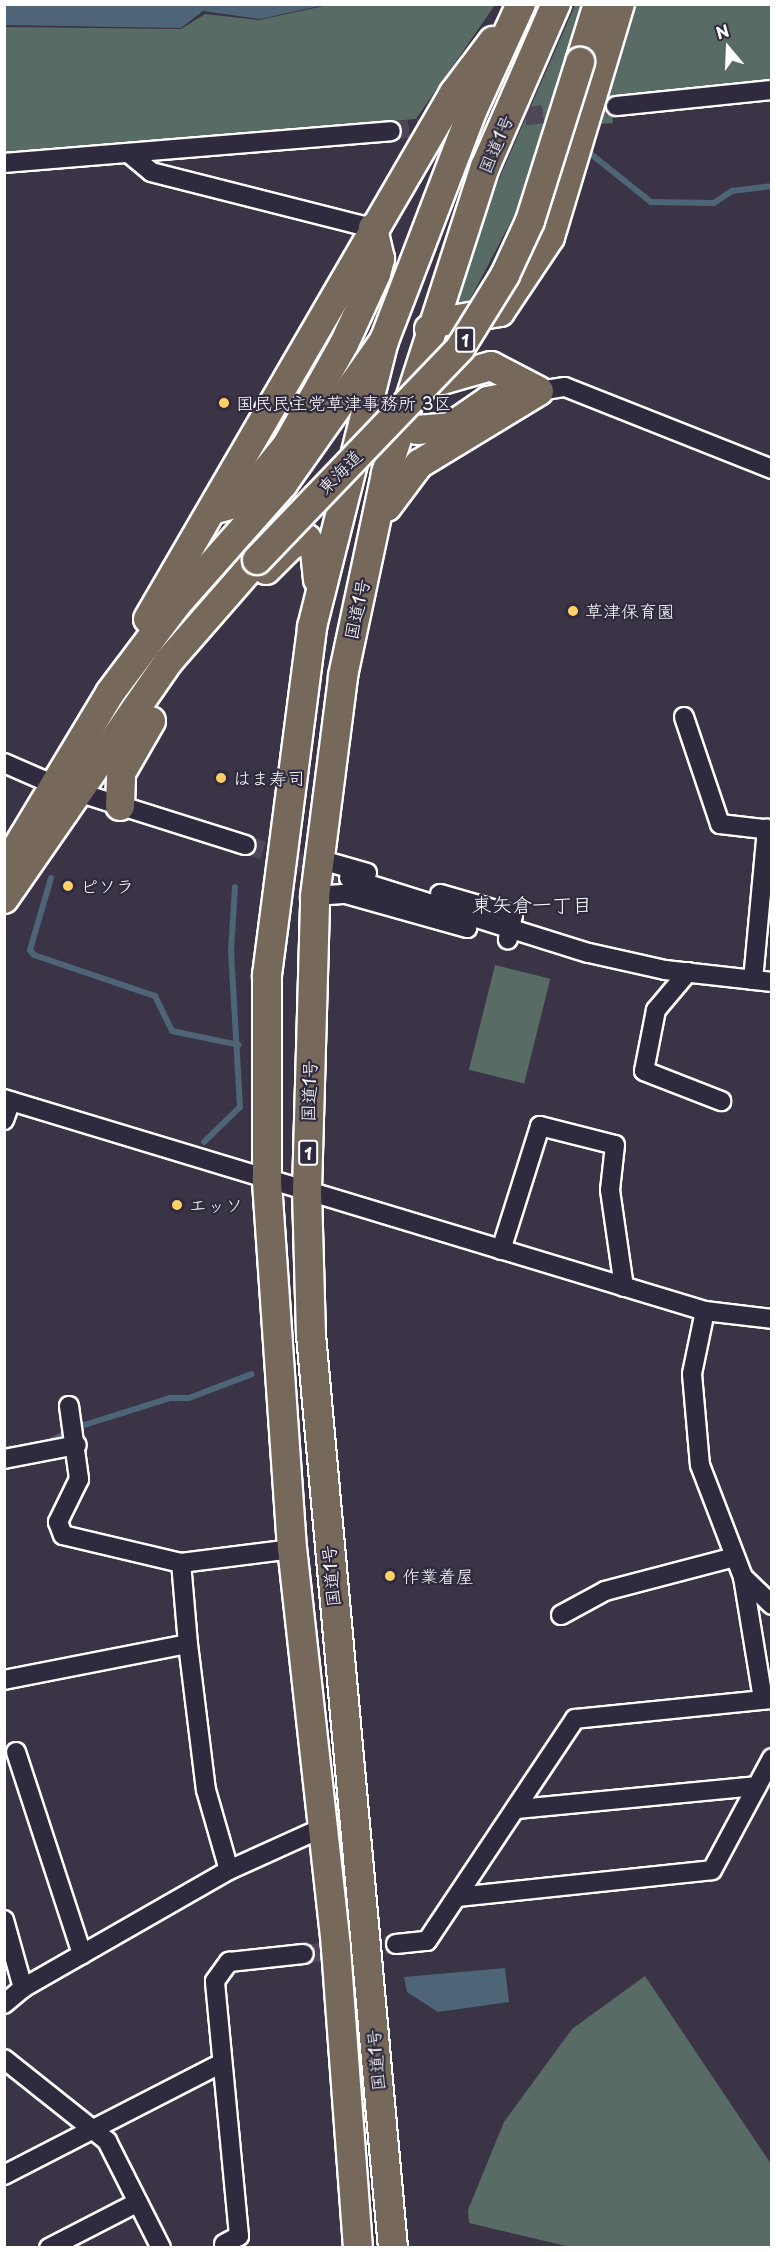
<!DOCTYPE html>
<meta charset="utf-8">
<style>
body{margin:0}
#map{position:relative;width:776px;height:2252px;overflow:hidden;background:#3b3346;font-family:"Playpen Sans","Klee One",sans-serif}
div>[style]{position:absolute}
.green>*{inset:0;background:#586b65;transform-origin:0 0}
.water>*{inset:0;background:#4d6577}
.stream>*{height:6px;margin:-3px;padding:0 3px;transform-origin:3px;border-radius:3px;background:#4d6577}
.minor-tunnel>*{height:18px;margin-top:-9px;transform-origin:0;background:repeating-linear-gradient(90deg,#4f4758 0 18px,transparent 0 27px)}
.roads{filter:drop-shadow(2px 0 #fff) drop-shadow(-2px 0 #fff) drop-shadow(0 2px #fff) drop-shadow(0 -2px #fff)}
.minor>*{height:18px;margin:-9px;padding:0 9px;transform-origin:9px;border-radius:9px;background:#2f2a3d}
.trunk>*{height:28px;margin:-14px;padding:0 14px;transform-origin:14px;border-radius:14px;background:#76695c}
.bridges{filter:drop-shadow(2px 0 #fff) drop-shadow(-2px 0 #fff) drop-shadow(0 2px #fff) drop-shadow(0 -2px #fff)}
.trunk-bridge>*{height:28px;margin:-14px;padding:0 14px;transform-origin:14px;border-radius:14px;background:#76695c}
.dots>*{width:16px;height:16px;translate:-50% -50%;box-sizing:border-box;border:3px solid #2f2a3d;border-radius:50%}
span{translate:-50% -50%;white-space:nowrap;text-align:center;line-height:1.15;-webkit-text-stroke:4.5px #2f2a3d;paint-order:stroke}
.shield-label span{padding:2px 4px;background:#2f2a3d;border:2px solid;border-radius:4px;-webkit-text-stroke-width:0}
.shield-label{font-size:16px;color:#fff;font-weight:700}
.street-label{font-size:18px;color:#fff}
.poi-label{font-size:18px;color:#fff}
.left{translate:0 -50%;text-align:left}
.neighbourhood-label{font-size:20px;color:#fff}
.frame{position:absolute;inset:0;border:6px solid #fff;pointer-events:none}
.north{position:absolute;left:698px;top:18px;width:60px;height:60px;-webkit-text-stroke:4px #2f2a3d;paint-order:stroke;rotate:341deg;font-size:16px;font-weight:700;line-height:24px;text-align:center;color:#fff}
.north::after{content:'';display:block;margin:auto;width:21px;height:27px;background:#fff;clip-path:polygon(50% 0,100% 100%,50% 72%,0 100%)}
</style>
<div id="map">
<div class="green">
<i style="clip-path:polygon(333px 4px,495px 5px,416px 119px,5px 153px,5px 27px,181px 29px,205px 14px,259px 20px)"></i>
<i style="clip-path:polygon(575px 5px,585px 5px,519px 206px,463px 313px,451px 308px,488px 204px)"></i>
<i style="clip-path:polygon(635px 5px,771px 5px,771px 82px,610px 100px,613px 123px,600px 124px)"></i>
<i style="left:495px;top:965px;width:57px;height:108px;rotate:14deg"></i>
<i style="clip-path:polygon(645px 1976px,771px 2164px,771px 2247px,570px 2247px,469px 2223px,468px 2210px,504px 2122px,572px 2029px)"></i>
</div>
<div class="water">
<i style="clip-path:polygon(4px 5px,5px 4px,324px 5px,260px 19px,203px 11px,181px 28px,5px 25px)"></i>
<i style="clip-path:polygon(505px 1968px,509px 2002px,438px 2012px,407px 1992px,404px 1977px)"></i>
</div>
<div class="stream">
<i style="left:591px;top:154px;width:77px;rotate:38.7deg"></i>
<i style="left:651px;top:202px;width:63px;rotate:0.9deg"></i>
<i style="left:714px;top:203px;width:22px;rotate:-34deg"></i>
<i style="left:732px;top:191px;width:40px;rotate:-7.1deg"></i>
<i style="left:51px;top:878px;width:75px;rotate:106.3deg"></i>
<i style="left:30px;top:950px;width:6px;rotate:51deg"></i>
<i style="left:34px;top:955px;width:128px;rotate:18.7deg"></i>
<i style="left:155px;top:996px;width:39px;rotate:64deg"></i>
<i style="left:172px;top:1031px;width:68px;rotate:11.8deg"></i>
<i style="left:204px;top:1142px;width:50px;rotate:-44.2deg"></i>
<i style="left:240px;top:1107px;width:155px;rotate:-93.3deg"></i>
<i style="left:231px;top:952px;width:65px;rotate:-86.5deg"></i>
<i style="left:49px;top:1442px;width:36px;rotate:-27deg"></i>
<i style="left:81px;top:1426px;width:93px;rotate:-17.5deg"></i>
<i style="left:170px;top:1398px;width:19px"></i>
<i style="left:189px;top:1398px;width:67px;rotate:-20.9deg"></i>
<i style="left:4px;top:1449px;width:15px;rotate:-4deg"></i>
</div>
<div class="minor-tunnel">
<i style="left:391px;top:131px;width:226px;rotate:-6.3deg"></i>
<i style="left:246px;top:845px;width:108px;rotate:17.8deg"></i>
<i style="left:304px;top:1954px;width:93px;rotate:-6.2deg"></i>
</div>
<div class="roads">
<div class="minor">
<i style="left:616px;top:106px;width:157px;rotate:-5.9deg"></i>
<i style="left:131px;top:155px;width:26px;rotate:40deg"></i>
<i style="left:151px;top:172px;width:229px;rotate:14.2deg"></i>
<i style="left:4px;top:163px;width:388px;rotate:-4.7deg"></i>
<i style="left:539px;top:391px;width:26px;rotate:-9deg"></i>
<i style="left:565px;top:387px;width:223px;rotate:21.6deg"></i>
<i style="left:684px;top:717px;width:113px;rotate:71.4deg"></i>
<i style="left:720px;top:824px;width:52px;rotate:6.6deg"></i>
<i style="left:4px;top:763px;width:52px;rotate:23.6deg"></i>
<i style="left:52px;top:784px;width:203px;rotate:17.5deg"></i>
<i style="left:318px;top:859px;width:51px;rotate:15.9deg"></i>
<i style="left:349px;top:878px;width:251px;rotate:17.4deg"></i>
<i style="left:589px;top:953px;width:78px;rotate:12.6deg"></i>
<i style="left:665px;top:970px;width:108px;rotate:6.4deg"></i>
<i style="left:440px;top:894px;width:76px;rotate:16deg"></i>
<i style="left:513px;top:915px;width:25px;rotate:102deg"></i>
<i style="left:315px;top:896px;width:31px;rotate:-4deg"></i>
<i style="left:346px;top:894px;width:126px;rotate:15.7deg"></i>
<i style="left:688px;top:972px;width:50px;rotate:130.1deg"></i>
<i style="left:656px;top:1010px;width:62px;rotate:101.1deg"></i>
<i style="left:644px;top:1071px;width:83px;rotate:21.3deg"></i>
<i style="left:753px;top:980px;width:152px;rotate:-84.7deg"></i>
<i style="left:4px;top:1099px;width:732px;rotate:16.83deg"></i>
<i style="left:705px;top:1311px;width:67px;rotate:6.8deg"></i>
<i style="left:4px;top:1120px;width:20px;rotate:-70deg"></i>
<i style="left:501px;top:1250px;width:130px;rotate:-72.5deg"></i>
<i style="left:540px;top:1126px;width:77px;rotate:14.2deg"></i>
<i style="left:615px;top:1145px;width:45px;rotate:96.3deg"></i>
<i style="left:610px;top:1190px;width:98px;rotate:81.8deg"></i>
<i style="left:705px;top:1311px;width:64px;rotate:101.7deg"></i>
<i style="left:692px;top:1374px;width:91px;rotate:85deg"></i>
<i style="left:700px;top:1465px;width:120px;rotate:69deg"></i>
<i style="left:743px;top:1577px;width:124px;rotate:80.7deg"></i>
<i style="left:69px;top:1406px;width:74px;rotate:82.2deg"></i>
<i style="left:79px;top:1479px;width:48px;rotate:116deg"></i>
<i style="left:58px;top:1522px;width:14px;rotate:69deg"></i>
<i style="left:63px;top:1535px;width:121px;rotate:13.3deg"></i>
<i style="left:4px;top:1459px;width:74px;rotate:-10.9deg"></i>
<i style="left:743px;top:1577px;width:40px;rotate:44deg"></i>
<i style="left:561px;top:1615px;width:50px;rotate:-28.6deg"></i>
<i style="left:605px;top:1591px;width:134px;rotate:-14.7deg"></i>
<i style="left:188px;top:1644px;width:147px;rotate:83deg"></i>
<i style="left:206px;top:1790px;width:83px;rotate:74deg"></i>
<i style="left:4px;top:1680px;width:187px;rotate:-11.1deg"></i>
<i style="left:188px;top:1644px;width:81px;rotate:-94.9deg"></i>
<i style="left:181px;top:1563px;width:112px;rotate:-7.2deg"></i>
<i style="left:16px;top:1752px;width:213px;rotate:71.9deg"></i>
<i style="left:518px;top:1809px;width:240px;rotate:-5.5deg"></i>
<i style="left:457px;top:1897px;width:256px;rotate:-6deg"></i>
<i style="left:712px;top:1870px;width:127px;rotate:-61.8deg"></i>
<i style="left:4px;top:1920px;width:71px;rotate:74.4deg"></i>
<i style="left:23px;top:1988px;width:25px;rotate:140deg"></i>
<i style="left:396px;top:1944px;width:31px;rotate:-6deg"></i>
<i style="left:427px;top:1941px;width:267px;rotate:-56.3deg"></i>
<i style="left:575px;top:1719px;width:198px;rotate:-5.8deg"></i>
<i style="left:23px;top:1988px;width:237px;rotate:-29.8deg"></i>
<i style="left:229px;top:1870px;width:102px;rotate:-24.3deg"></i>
<i style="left:4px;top:2059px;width:132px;rotate:38.5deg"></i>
<i style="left:107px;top:2141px;width:120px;rotate:63.2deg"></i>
<i style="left:4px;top:2175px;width:245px;rotate:-27.2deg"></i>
<i style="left:224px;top:2244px;width:17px;rotate:-28deg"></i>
<i style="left:239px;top:2236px;width:256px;rotate:-95.4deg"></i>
<i style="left:215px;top:1981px;width:24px;rotate:-54deg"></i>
<i style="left:229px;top:1962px;width:75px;rotate:-6.1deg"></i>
<i style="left:49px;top:2248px;width:100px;rotate:-27.3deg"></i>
</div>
<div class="trunk">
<i style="left:580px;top:62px;width:61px;rotate:-72.8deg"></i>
<i style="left:429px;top:329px;width:13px;rotate:-32deg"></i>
<i style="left:440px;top:322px;width:61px;rotate:-9.5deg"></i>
<i style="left:500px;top:312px;width:90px;rotate:-56.3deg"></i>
<i style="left:550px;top:237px;width:243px;rotate:-73.3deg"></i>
<i style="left:418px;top:376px;width:9px;rotate:41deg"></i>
<i style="left:425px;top:382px;width:17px;rotate:-7deg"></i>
<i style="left:442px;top:380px;width:51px;rotate:-15.9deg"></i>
<i style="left:491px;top:366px;width:54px;rotate:27.5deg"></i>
<i style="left:417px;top:430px;width:33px;rotate:-5deg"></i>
<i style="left:450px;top:427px;width:46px;rotate:-34.4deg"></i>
<i style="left:488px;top:401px;width:44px;rotate:-11.8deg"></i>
<i style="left:387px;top:507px;width:54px;rotate:-53.3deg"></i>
<i style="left:419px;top:464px;width:140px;rotate:-31.3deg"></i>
<i style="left:212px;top:510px;width:30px;rotate:-15deg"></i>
<i style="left:241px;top:502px;width:73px;rotate:-51.1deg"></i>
<i style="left:287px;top:445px;width:116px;rotate:-60.6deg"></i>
<i style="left:344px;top:344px;width:77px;rotate:-65.4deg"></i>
<i style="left:376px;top:274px;width:16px;rotate:-75deg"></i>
<i style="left:380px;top:259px;width:32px;rotate:-103deg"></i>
<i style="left:266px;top:570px;width:35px;rotate:-45deg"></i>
<i style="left:291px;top:545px;width:17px;rotate:-21deg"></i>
<i style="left:307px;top:539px;width:14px;rotate:56deg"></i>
<i style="left:315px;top:551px;width:29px;rotate:84deg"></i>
<i style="left:148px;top:619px;width:609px;rotate:-59.81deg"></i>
<i style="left:454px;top:93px;width:65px;rotate:-53.1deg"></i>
<i style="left:120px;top:806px;width:33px;rotate:-88deg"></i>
<i style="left:121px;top:773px;width:60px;rotate:-60deg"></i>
<i style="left:4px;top:869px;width:205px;rotate:-58.9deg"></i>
<i style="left:110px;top:693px;width:110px;rotate:-53.1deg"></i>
<i style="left:176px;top:605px;width:162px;rotate:-48.5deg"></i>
<i style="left:283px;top:484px;width:175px;rotate:-54.8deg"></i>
<i style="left:384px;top:341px;width:251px;rotate:-69deg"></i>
<i style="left:474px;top:107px;width:113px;rotate:-65.5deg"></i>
<i style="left:4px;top:899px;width:288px;rotate:-55.3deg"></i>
<i style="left:168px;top:662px;width:135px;rotate:-48.9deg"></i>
<i style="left:358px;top:2248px;width:303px;rotate:-94.2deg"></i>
<i style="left:336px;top:1946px;width:399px;rotate:-96.3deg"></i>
<i style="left:292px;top:1549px;width:372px;rotate:-93.9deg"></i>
<i style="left:267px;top:1178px;width:203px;rotate:-90deg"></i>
<i style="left:267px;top:975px;width:351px;rotate:-82.6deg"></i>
<i style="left:312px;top:627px;width:295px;rotate:-75.9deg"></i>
<i style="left:393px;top:2248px;width:917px;rotate:-95.13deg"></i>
<i style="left:311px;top:1335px;width:144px;rotate:-91.6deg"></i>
<i style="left:307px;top:1191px;width:295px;rotate:-88.4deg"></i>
<i style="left:315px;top:896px;width:222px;rotate:-82.7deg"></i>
<i style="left:343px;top:676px;width:208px;rotate:-78deg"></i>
<i style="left:386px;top:473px;width:322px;rotate:-72.1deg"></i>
<i style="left:485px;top:167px;width:178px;rotate:-66.5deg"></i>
</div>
</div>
<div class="bridges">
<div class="trunk-bridge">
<i style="left:257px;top:560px;width:294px;rotate:-46.2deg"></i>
<i style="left:460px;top:348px;width:86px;rotate:-58.3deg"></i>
<i style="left:505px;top:275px;width:60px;rotate:-65.2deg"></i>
<i style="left:530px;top:221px;width:167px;rotate:-72.5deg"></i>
</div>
</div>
<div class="dots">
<i style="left:224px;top:403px;background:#ffd166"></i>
<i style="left:573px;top:611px;background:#ffd166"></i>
<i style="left:221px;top:778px;background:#ffd166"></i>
<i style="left:68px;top:886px;background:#ffd166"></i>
<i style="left:177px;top:1205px;background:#ffd166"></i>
<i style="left:390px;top:1576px;background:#ffd166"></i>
</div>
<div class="shield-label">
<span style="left:465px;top:340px">1</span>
<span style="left:308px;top:1153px">1</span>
</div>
<div class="street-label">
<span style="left:496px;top:144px;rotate:-67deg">国道1号</span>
<span style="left:340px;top:472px;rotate:-45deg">東海道</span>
<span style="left:357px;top:609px;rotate:-78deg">国道1号</span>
<span style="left:309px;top:1091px;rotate:-88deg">国道1号</span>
<span style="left:331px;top:1576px;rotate:-95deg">国道1号</span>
<span style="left:376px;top:2060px;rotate:-95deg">国道1号</span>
</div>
<div class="poi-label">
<span class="left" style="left:236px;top:403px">国民民主党草津事務所 3区</span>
<span class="left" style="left:585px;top:611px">草津保育園</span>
<span class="left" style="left:233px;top:778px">はま寿司</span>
<span class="left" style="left:80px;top:886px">ピソラ</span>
<span class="left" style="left:189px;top:1205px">エッソ</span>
<span class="left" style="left:402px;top:1576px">作業着屋</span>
</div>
<div class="neighbourhood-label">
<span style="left:532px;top:904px">東矢倉一丁目</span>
</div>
<div class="frame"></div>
<div class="north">N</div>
</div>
